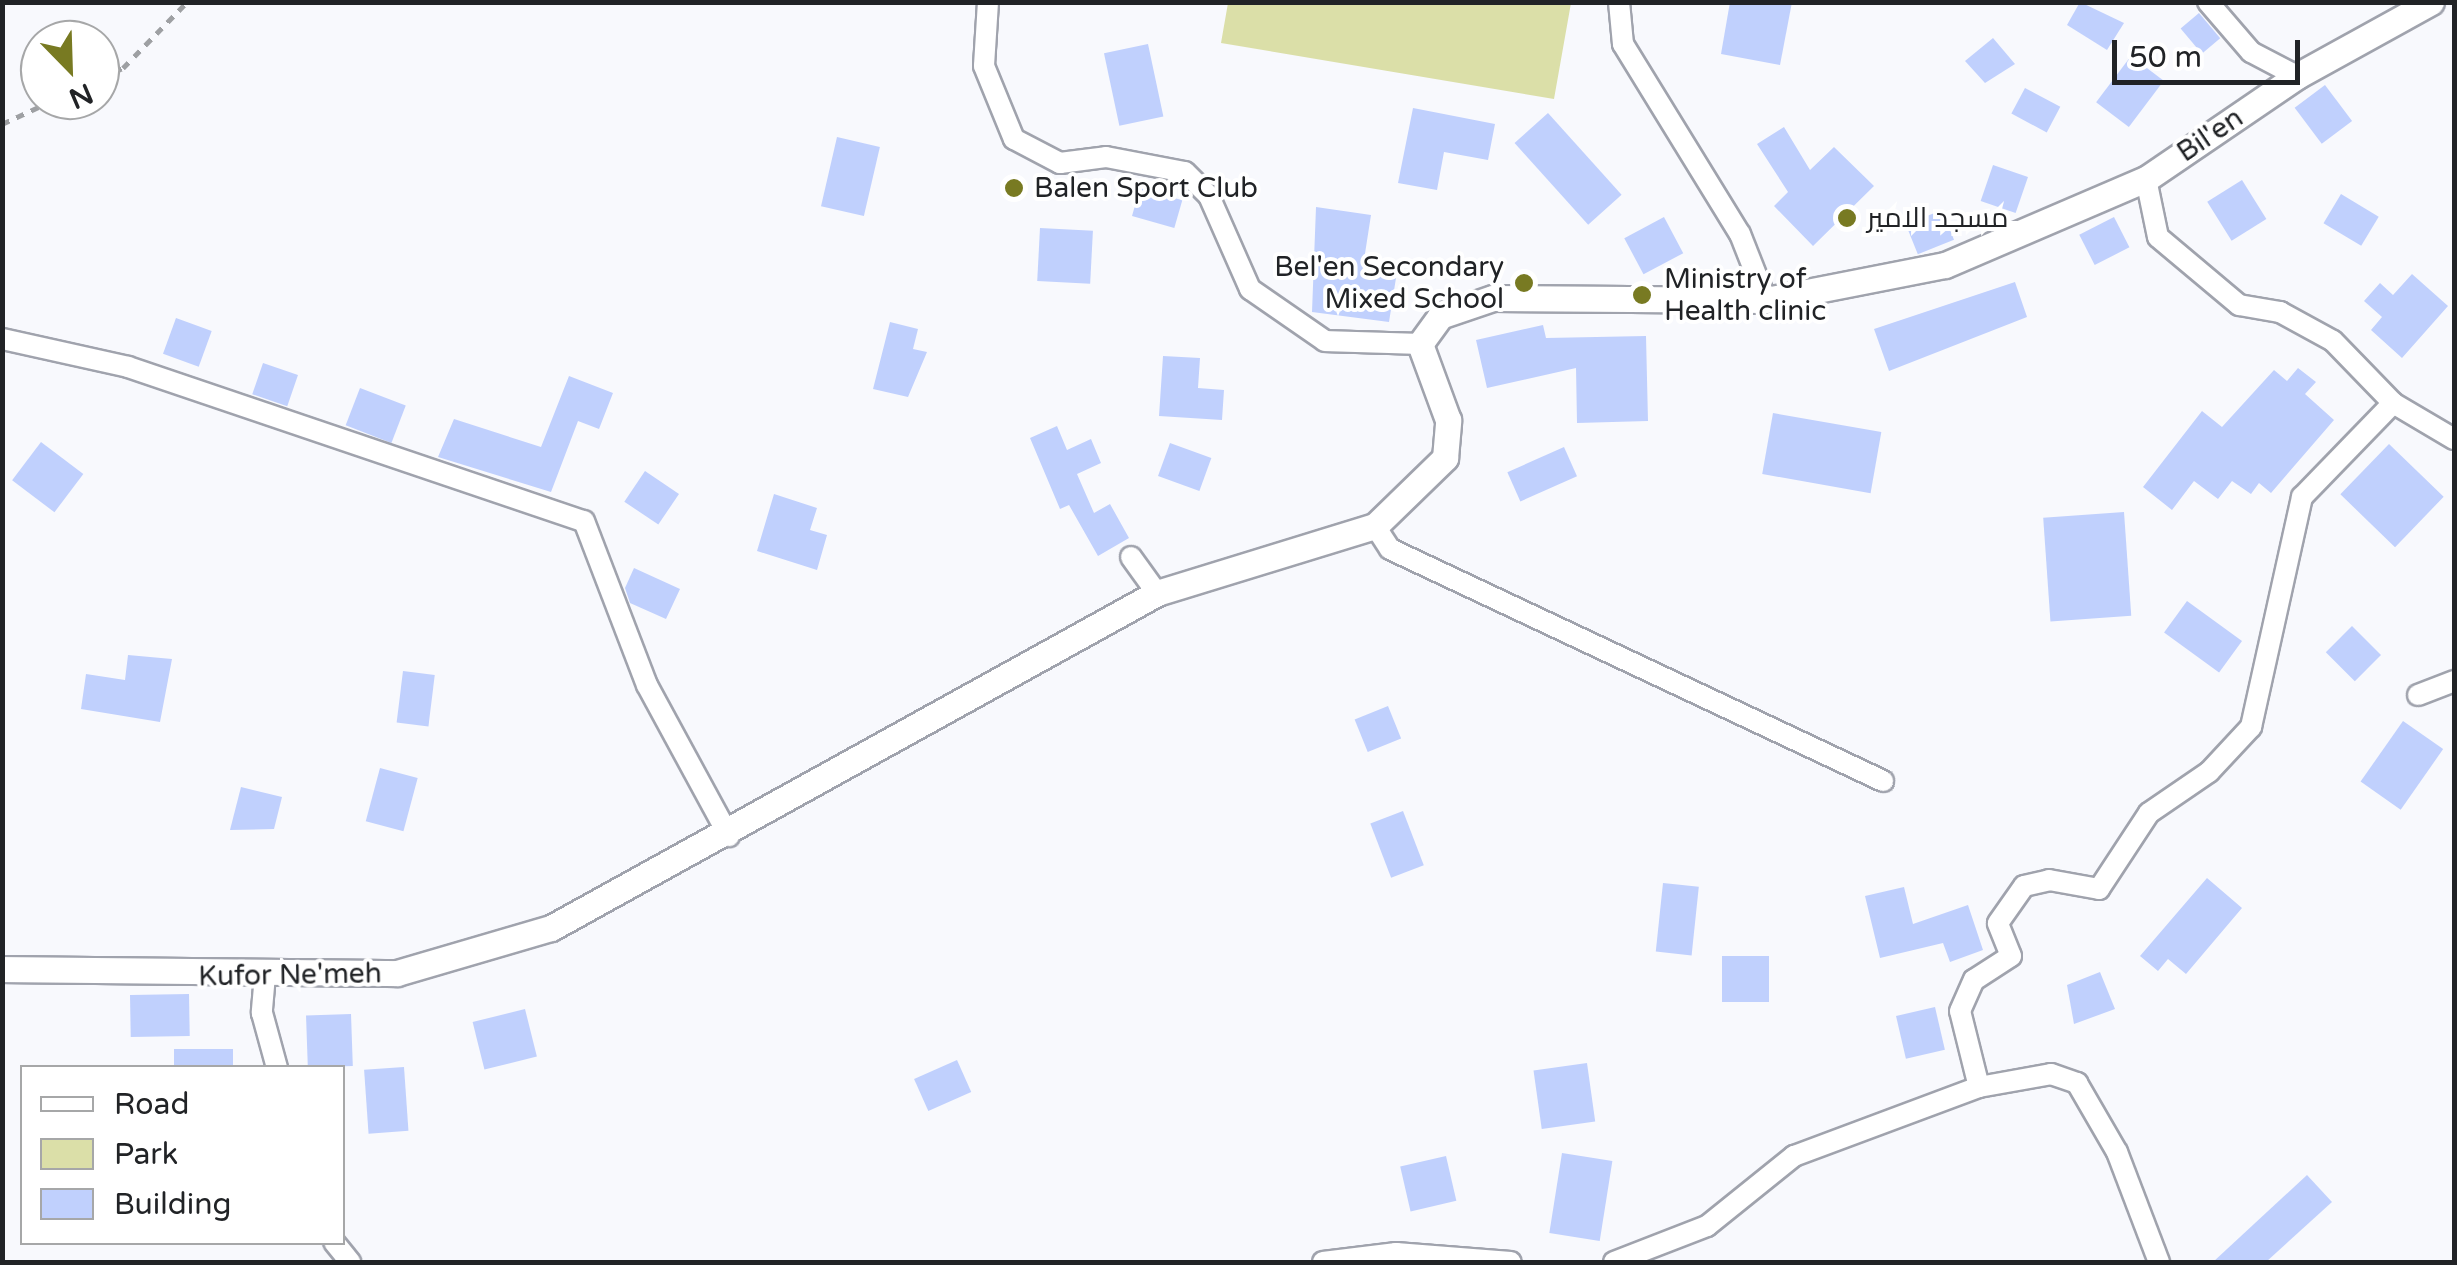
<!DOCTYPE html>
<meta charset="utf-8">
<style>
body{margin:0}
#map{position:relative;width:2457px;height:1265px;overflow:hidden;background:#f8f9fd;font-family:"Varela Round",Cairo,sans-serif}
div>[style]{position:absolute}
.green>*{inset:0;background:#dbdfa8}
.building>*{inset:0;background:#c0d0fd;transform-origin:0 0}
.path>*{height:5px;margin-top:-2.5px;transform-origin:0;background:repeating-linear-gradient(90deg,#9ea0a3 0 8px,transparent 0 16px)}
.roads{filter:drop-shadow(2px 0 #a0a3ad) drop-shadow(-2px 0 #a0a3ad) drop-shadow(0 2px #a0a3ad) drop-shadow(0 -2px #a0a3ad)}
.minor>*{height:20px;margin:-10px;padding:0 10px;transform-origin:10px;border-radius:10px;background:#fff}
.tertiary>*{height:25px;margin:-12.5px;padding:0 12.5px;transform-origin:12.5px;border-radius:12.5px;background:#fff}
.dots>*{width:28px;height:28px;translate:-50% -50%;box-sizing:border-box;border:5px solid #fff;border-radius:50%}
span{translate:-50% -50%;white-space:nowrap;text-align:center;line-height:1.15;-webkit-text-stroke:8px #fff;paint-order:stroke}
.street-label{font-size:28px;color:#212326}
.poi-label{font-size:28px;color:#212326}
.left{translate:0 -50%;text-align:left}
.right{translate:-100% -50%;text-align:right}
.frame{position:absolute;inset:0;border:5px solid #212326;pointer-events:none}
.legend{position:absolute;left:20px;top:1065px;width:325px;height:180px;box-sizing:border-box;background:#fff;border:2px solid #a6a7a8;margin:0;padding:12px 18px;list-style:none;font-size:30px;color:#212326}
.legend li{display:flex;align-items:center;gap:20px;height:50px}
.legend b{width:50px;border:2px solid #a6a7a8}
.north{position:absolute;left:20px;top:20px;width:100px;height:100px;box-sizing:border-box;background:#fff;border:2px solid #a6a7a8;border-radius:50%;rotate:157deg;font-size:28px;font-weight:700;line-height:40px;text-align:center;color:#212326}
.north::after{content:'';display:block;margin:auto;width:35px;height:45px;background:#787a22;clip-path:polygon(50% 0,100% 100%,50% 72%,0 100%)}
.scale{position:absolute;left:2112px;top:40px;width:188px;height:45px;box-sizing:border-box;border:5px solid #212326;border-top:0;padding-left:12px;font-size:30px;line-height:35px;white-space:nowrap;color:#212326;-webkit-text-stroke:8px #fff;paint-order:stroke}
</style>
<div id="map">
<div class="green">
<i style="clip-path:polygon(1228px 3px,1228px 2px,1571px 3px,1554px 99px,1221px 43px)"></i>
</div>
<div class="building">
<i style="clip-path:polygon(1730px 2px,1792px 2px,1780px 65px,1721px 54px)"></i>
<i style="clip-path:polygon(2080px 2px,2124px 23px,2107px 50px,2067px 25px)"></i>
<i style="left:2199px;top:13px;width:33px;height:24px;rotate:50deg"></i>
<i style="clip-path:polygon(1993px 38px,2015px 64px,1985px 83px,1965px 61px)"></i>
<i style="left:1148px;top:44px;width:74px;height:45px;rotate:78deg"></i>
<i style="left:2131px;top:56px;width:41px;height:58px;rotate:37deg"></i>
<i style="left:2325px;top:85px;width:45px;height:38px;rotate:53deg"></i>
<i style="left:2025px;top:88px;width:40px;height:29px;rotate:28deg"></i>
<i style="clip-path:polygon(1413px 108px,1495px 124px,1488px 160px,1444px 152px,1437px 190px,1398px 183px)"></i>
<i style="left:1548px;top:113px;width:110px;height:45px;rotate:48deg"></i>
<i style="clip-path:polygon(1784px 127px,1810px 170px,1834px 147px,1874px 186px,1813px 246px,1774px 206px,1788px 192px,1757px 144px)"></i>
<i style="left:837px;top:137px;width:44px;height:71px;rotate:13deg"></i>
<i style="left:1993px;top:165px;width:37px;height:38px;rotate:19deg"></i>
<i style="left:2242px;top:180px;width:46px;height:41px;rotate:58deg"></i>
<i style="left:1140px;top:188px;width:44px;height:29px;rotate:16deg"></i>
<i style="left:2341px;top:194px;width:44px;height:34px;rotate:31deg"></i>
<i style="clip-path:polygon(1316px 207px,1371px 215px,1362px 273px,1396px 278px,1389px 322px,1312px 312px)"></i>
<i style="left:1942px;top:210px;width:32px;height:39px;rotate:68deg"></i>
<i style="left:1664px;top:217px;width:41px;height:45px;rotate:62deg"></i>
<i style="left:2114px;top:217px;width:34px;height:39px;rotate:63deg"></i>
<i style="left:1040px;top:228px;width:53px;height:53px;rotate:3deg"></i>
<i style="clip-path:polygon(2412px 274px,2448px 306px,2402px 358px,2371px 330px,2382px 317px,2364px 301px,2380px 283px,2393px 295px)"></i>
<i style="clip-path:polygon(2015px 282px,2027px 317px,1889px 371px,1874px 329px)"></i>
<i style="left:176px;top:318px;width:38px;height:38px;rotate:20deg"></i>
<i style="clip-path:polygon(890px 322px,918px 329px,913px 349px,927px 352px,908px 397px,873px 389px)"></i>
<i style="clip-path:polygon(1543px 325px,1546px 338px,1646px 336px,1648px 421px,1577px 423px,1576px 368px,1487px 388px,1476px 340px)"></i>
<i style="clip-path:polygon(1163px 356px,1200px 358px,1198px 388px,1224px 390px,1222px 420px,1159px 416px)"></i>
<i style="left:263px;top:363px;width:37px;height:33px;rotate:19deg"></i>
<i style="clip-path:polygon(2298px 368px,2316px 382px,2305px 394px,2334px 420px,2271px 493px,2259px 483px,2251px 494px,2232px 481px,2218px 499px,2194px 481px,2172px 510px,2143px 487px,2202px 411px,2222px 427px,2274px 370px,2287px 381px)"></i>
<i style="clip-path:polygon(569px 376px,613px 393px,599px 429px,578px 421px,551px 492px,438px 457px,454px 419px,541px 447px)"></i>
<i style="left:360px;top:388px;width:49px;height:40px;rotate:21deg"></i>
<i style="left:1773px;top:413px;width:110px;height:62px;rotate:10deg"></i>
<i style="clip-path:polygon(1057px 426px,1067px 450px,1091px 439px,1101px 463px,1077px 474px,1094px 513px,1110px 504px,1129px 538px,1098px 556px,1069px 505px,1060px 509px,1030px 438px)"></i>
<i style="left:41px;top:442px;width:53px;height:48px;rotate:37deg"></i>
<i style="left:1170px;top:443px;width:44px;height:35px;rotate:20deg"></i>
<i style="left:2389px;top:444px;width:76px;height:70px;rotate:44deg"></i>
<i style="left:1564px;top:447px;width:32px;height:62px;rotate:66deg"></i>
<i style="left:645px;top:471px;width:41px;height:37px;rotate:34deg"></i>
<i style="clip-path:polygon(774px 494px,817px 508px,810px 530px,827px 535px,817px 570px,757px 551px)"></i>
<i style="left:2124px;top:512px;width:104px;height:81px;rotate:86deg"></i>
<i style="clip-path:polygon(634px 568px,680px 589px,666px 619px,630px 603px,625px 588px)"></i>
<i style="left:2187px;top:601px;width:68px;height:39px;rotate:36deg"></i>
<i style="left:2352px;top:626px;width:41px;height:37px;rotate:45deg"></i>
<i style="clip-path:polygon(128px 655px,172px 659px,160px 722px,81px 709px,86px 674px,125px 680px)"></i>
<i style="left:403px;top:671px;width:32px;height:52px;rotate:7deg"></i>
<i style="left:1388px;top:706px;width:35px;height:36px;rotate:68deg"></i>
<i style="left:2403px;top:721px;width:49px;height:74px;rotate:35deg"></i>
<i style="left:380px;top:768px;width:39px;height:55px;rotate:15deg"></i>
<i style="clip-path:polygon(241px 787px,282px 797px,274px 829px,230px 830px)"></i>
<i style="left:1403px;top:811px;width:58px;height:35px;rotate:69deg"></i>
<i style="clip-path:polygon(2207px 878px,2242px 908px,2186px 974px,2168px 959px,2158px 971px,2140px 956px)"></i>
<i style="left:1663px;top:883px;width:36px;height:69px;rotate:6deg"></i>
<i style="clip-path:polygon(1904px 887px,1913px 924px,1968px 905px,1983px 950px,1950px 962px,1943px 943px,1880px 958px,1865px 896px)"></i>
<i style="left:1722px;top:956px;width:47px;height:46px"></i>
<i style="clip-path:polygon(2100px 972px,2115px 1009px,2074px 1024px,2067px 985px)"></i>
<i style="left:189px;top:994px;width:42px;height:59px;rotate:89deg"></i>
<i style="left:1935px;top:1007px;width:44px;height:40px;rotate:77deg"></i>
<i style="left:525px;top:1009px;width:49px;height:54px;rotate:76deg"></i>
<i style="left:351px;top:1014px;width:52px;height:45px;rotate:88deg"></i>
<i style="left:174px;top:1049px;width:59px;height:19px"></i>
<i style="left:957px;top:1060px;width:35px;height:47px;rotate:66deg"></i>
<i style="left:1587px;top:1063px;width:59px;height:54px;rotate:82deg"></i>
<i style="left:404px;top:1067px;width:64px;height:40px;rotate:86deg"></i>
<i style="left:1562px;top:1153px;width:51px;height:81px;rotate:9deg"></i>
<i style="left:1446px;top:1156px;width:46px;height:47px;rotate:77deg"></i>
<i style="clip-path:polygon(2307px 1175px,2332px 1202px,2266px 1262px,2213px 1262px)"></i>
</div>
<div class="path">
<i style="left:100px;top:79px;width:25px;rotate:-26deg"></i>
<i style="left:123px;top:68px;width:92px;rotate:-45.9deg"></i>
<i style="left:2px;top:124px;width:57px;rotate:-24.8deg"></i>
</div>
<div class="roads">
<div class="minor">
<i style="left:988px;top:2px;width:64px;rotate:93.6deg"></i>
<i style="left:984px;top:66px;width:79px;rotate:67.7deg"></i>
<i style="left:1014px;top:139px;width:52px;rotate:27.6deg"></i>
<i style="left:1060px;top:163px;width:46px;rotate:-7.4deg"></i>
<i style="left:1106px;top:157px;width:80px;rotate:10.8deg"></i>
<i style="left:1185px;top:172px;width:34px;rotate:45deg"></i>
<i style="left:1209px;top:196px;width:102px;rotate:66.2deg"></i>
<i style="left:1250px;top:289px;width:91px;rotate:34.7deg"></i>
<i style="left:1325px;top:341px;width:95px;rotate:1.8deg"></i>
<i style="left:1619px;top:2px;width:42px;rotate:84.6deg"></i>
<i style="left:1623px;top:44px;width:223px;rotate:58.4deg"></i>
<i style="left:1740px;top:234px;width:71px;rotate:68.5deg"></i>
<i style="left:2208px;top:2px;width:66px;rotate:49.3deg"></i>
<i style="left:2251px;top:52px;width:52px;rotate:27.6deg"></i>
<i style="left:2146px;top:179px;width:59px;rotate:78.3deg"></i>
<i style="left:2158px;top:237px;width:106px;rotate:40deg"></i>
<i style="left:2239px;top:305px;width:42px;rotate:9.7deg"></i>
<i style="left:2280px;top:312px;width:60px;rotate:28.7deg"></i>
<i style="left:2333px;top:341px;width:86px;rotate:45.9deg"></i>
<i style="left:2393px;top:403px;width:71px;rotate:30.5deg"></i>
<i style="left:2px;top:339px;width:129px;rotate:12.5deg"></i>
<i style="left:128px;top:367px;width:481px;rotate:18.7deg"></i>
<i style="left:584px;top:521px;width:176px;rotate:69deg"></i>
<i style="left:647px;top:685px;width:172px;rotate:61.5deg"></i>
<i style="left:1375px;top:526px;width:27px;rotate:57deg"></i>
<i style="left:1390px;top:549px;width:545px;rotate:25.2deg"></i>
<i style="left:1131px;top:557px;width:44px;rotate:54.2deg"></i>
<i style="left:2418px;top:695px;width:39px;rotate:-21deg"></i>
<i style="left:265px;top:975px;width:38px;rotate:95deg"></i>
<i style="left:262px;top:1013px;width:57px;rotate:74.7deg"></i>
<i style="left:1979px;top:1087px;width:78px;rotate:-104deg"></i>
<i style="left:1960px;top:1011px;width:34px;rotate:-66deg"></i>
<i style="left:1974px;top:980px;width:44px;rotate:-33deg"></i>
<i style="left:2011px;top:956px;width:35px;rotate:-112deg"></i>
<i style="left:1998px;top:923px;width:45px;rotate:-54.9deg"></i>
<i style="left:2024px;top:886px;width:26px;rotate:-13deg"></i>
<i style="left:2049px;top:880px;width:51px;rotate:10.2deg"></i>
<i style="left:2099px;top:889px;width:91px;rotate:-56.7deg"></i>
<i style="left:2149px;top:813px;width:73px;rotate:-34.3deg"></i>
<i style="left:2209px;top:772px;width:62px;rotate:-47deg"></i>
<i style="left:2251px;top:727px;width:236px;rotate:-77.5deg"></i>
<i style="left:2302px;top:497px;width:131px;rotate:-45.9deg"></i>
<i style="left:334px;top:1242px;width:26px;rotate:51deg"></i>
<i style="left:1323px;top:1262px;width:74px;rotate:-7deg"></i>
<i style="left:1396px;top:1253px;width:115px;rotate:4.5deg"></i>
<i style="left:1614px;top:1262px;width:100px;rotate:-21.2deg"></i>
<i style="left:1707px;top:1226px;width:112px;rotate:-38.8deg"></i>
<i style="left:1794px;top:1156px;width:197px;rotate:-20.5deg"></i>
<i style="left:1979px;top:1087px;width:73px;rotate:-10.2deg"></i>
<i style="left:2051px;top:1074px;width:28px;rotate:19deg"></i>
<i style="left:2077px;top:1083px;width:80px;rotate:59.9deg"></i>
<i style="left:2117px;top:1152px;width:118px;rotate:69.1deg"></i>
</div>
<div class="tertiary">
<i style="left:2px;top:969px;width:395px;rotate:0.6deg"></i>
<i style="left:397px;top:973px;width:160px;rotate:-16.3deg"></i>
<i style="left:551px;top:928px;width:692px;rotate:-28.93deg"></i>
<i style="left:1157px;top:593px;width:228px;rotate:-17.1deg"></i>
<i style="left:1375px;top:526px;width:98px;rotate:-44.2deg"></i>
<i style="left:1445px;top:458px;width:38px;rotate:-85deg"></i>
<i style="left:1448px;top:420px;width:81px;rotate:-110.2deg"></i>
<i style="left:1420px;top:344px;width:34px;rotate:-54deg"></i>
<i style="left:1440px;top:316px;width:56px;rotate:-18.8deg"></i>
<i style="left:1493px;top:298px;width:273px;rotate:0.4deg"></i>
<i style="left:1766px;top:300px;width:182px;rotate:-11.1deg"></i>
<i style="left:1945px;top:265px;width:219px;rotate:-23.2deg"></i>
<i style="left:2146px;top:179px;width:183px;rotate:-34.3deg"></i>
<i style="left:2297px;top:76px;width:153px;rotate:-28.9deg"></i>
</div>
</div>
<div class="dots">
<i style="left:1014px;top:188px;background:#787a22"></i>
<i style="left:1847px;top:218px;background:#787a22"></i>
<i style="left:1524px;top:283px;background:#787a22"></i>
<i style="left:1642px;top:295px;background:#787a22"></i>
</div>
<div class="street-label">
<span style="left:2210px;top:135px;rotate:-34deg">Bil'en</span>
<span style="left:290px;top:975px;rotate:-1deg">Kufor Ne'meh</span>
</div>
<div class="poi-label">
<span class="left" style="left:1034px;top:188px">Balen Sport Club</span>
<span class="left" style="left:1867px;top:218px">مسجد الامير</span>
<span class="right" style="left:1504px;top:283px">Bel'en Secondary<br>Mixed School</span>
<span class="left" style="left:1664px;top:295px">Ministry of<br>Health clinic</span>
</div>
<div class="frame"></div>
<ul class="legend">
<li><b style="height:12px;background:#fff"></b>Road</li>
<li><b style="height:28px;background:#dbdfa8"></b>Park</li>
<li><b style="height:28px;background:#c0d0fd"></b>Building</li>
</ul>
<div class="north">N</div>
<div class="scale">50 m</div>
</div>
